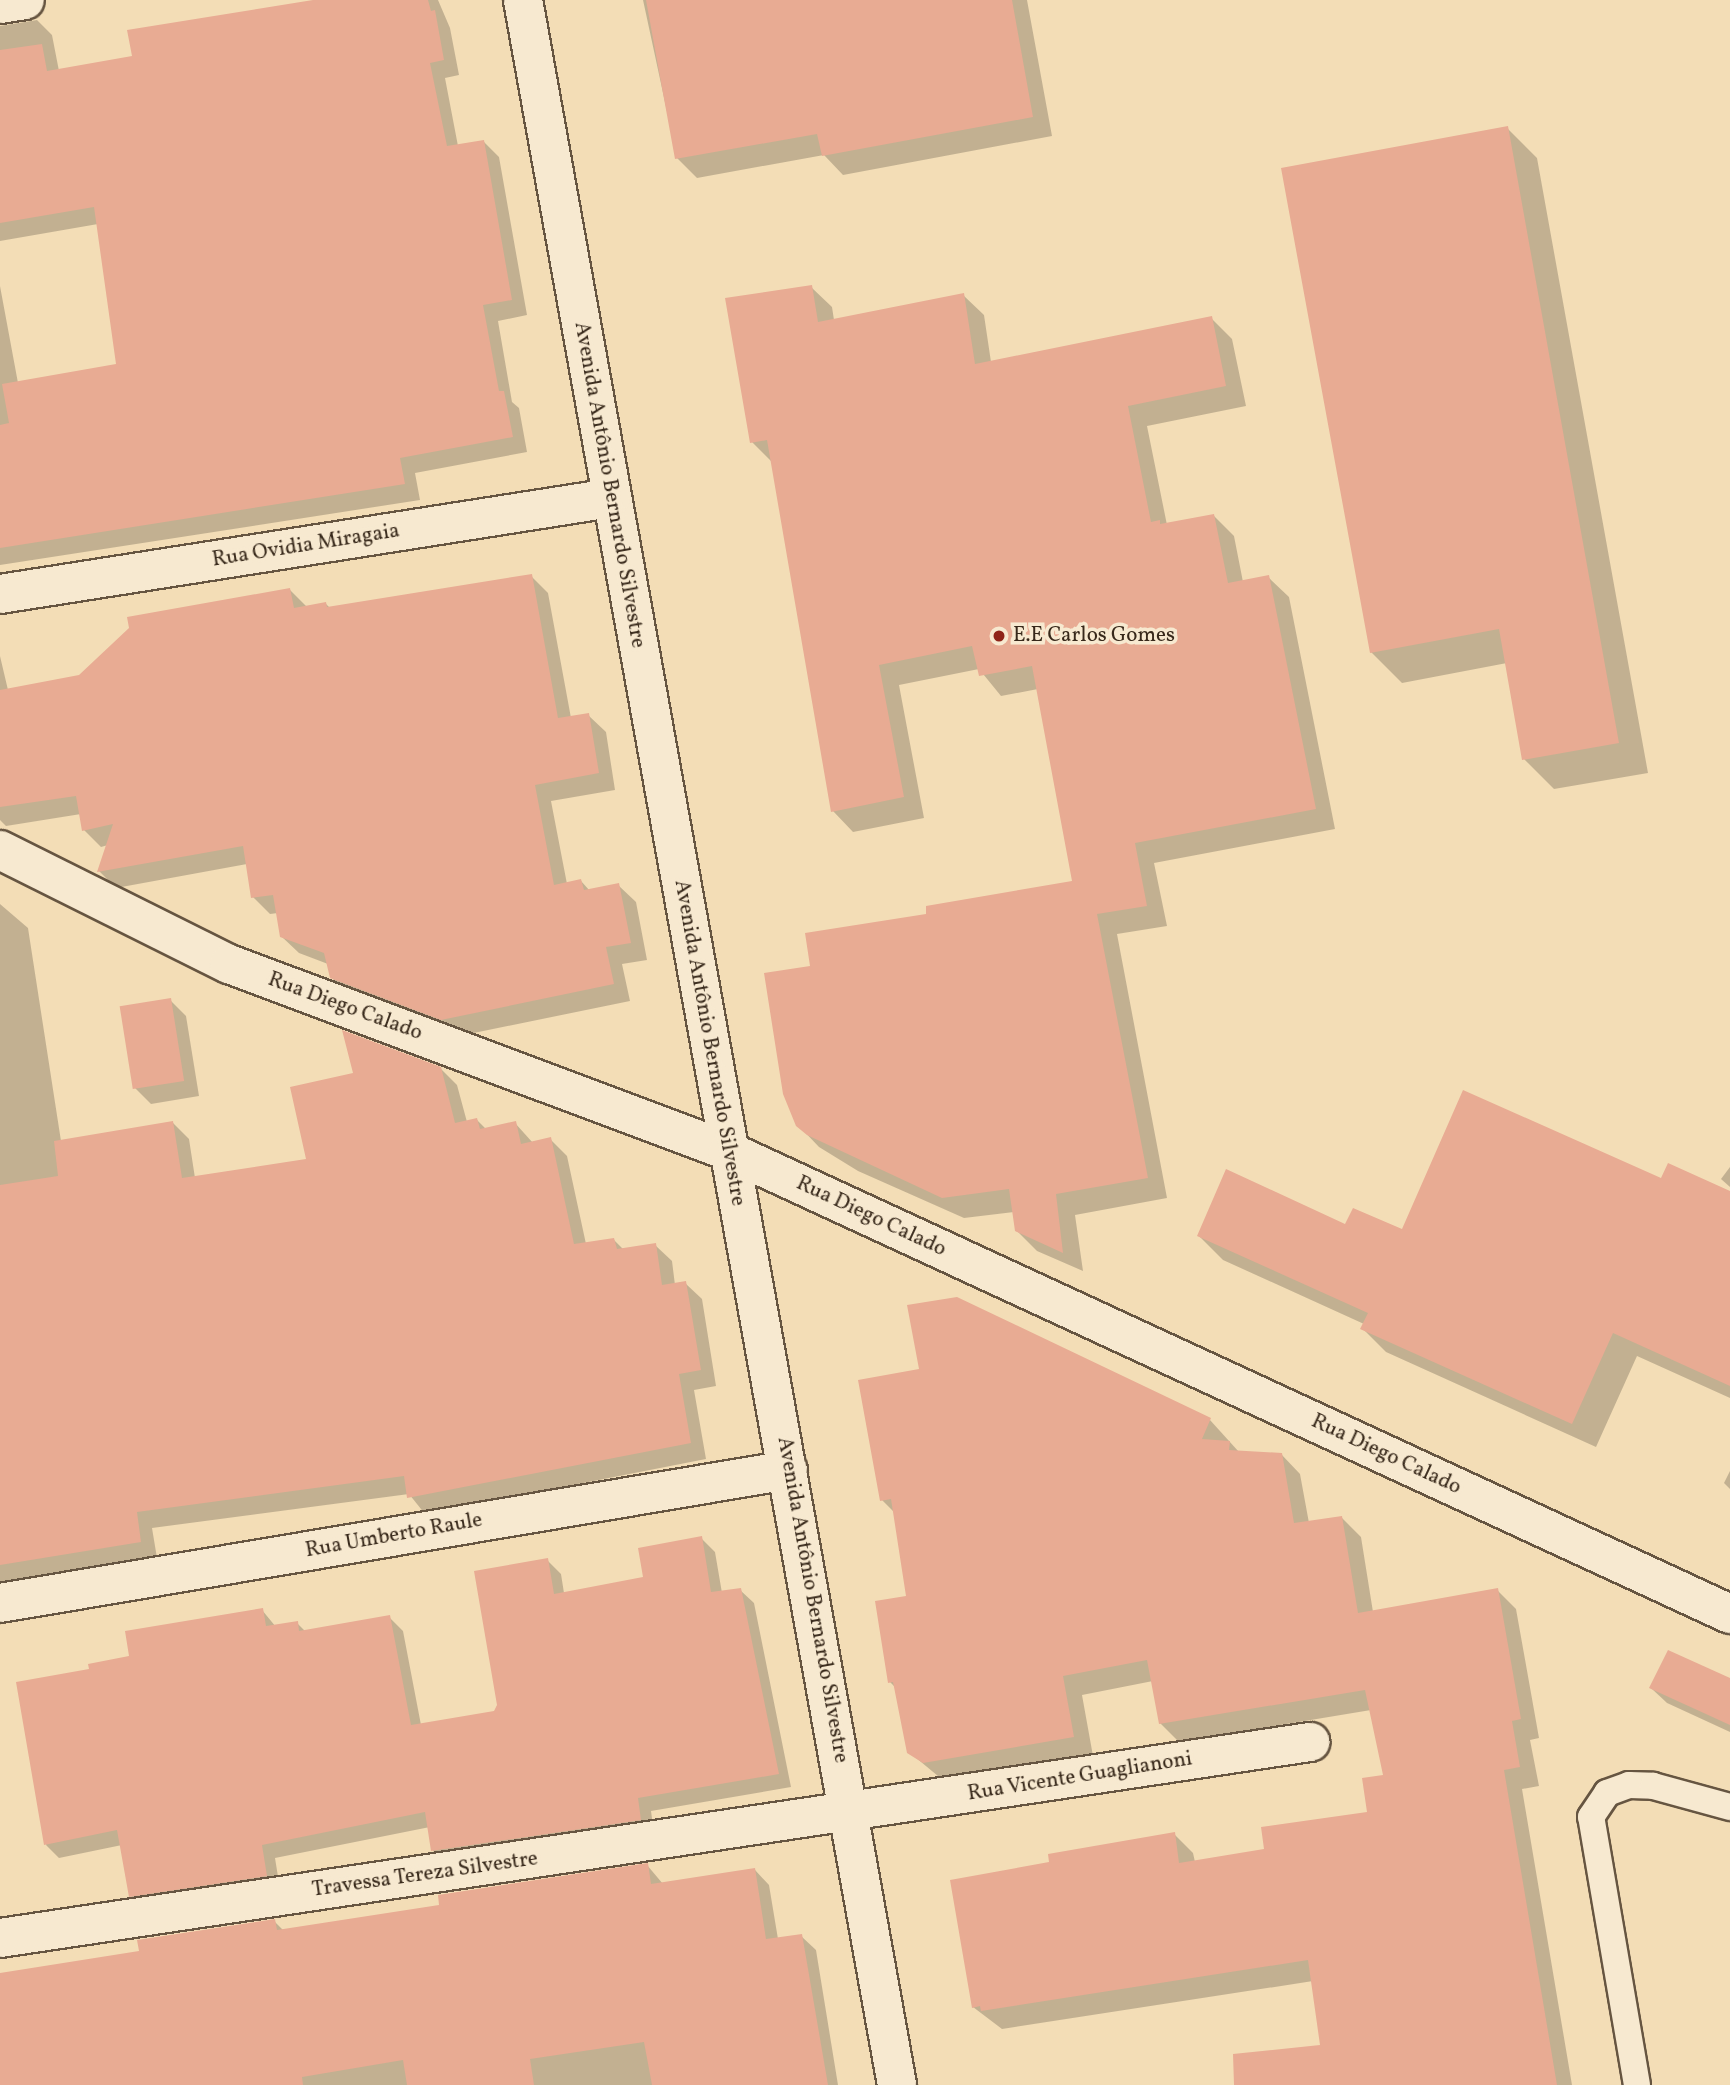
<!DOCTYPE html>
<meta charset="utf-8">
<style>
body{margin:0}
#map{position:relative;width:1730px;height:2085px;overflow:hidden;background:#f3ddb6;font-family:Vollkorn,serif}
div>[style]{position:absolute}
.shadow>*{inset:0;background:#0003}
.building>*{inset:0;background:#e8ab93;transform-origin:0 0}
.roads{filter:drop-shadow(2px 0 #665541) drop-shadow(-2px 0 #665541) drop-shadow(0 2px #665541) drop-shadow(0 -2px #665541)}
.lane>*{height:26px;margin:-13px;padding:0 13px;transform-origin:13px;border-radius:13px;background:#f7e9d0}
.street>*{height:38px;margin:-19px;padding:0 19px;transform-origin:19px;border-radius:19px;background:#f7e9d0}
.dots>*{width:19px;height:19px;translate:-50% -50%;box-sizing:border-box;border:4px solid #f7e9d0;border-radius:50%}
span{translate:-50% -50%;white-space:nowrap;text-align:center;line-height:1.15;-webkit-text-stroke:7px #f7e9d0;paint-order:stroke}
.street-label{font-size:21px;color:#37281a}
.poi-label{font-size:21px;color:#37281a}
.left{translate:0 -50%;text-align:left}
</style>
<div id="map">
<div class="shadow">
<i style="clip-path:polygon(355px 0,438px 0,450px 28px,459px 75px,445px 78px,458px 146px,484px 142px,499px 157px,527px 315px,498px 321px,512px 402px,519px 408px,527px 452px,415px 473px,420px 500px,0 565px,0 286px,18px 383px,118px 365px,98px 224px,0 241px,0 26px,37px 20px,52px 35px,59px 71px,134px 58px)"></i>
<i style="clip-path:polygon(643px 0,1027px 0,1052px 136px,843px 175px,824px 155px,697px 178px,677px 158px)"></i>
<i style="clip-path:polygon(1507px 128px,1537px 158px,1648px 773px,1554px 789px,1524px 759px,1507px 663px,1402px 683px,1371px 652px)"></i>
<i style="clip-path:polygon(811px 287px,832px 307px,834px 320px,963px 295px,984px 315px,991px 362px,1211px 318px,1232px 339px,1246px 406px,1147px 426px,1167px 525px,1213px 515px,1234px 536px,1243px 582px,1268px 577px,1289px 597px,1335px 829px,1154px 863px,1167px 926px,1117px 934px,1167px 1198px,1075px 1215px,1083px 1271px,1037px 1251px,1016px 1230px,1014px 1212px,964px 1218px,858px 1171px,819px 1147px,798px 1125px,812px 968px,928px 915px,1074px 882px,1038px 689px,1001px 696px,979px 669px,899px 685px,924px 818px,853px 832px,833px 811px,773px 463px,752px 442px)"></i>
<i style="clip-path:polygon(531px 576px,548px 593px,571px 718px,588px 715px,606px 732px,615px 790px,551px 801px,567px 884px,581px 881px,590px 891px,618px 885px,636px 902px,647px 960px,622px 964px,630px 1001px,459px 1036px,349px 995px,332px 978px,328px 964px,299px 953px,281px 936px,278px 913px,270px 914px,253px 897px,247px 864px,116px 888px,99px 871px,108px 845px,101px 847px,84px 830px,81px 814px,6px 826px,0 820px,0 656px,8px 690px,80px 677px,290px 590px,307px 607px,326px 604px,330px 608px)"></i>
<i style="clip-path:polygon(0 904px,28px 928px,61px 1141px,173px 1123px,189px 1139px,195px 1178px,308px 1160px,440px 1068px,457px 1085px,467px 1122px,477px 1120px,487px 1130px,515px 1123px,533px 1143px,550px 1139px,567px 1156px,586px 1244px,614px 1240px,624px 1250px,655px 1245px,672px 1261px,675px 1285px,685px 1283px,702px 1299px,716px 1386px,694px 1390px,706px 1459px,425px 1514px,409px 1494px,152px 1528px,157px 1558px,0 1583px)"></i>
<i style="clip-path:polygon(170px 1000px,186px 1016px,199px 1096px,151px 1104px,135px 1088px)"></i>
<i style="clip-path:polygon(1730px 1167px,1730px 1187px,1721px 1179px)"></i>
<i style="clip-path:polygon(1662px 1180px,1730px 1207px,1730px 1398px,1637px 1356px,1596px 1447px,1386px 1352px,1362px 1328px,1364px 1324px,1223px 1260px,1199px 1236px,1346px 1226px,1402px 1231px)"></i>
<i style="clip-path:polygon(1210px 1420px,1239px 1452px,1281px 1454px,1300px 1474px,1309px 1523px,1342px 1518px,1361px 1537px,1373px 1612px,1497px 1590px,1516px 1609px,1539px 1738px,1530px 1740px,1539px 1786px,1522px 1789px,1572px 2085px,1285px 2085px,1322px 2047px,1313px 1981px,1002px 2029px,973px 2007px,1051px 1863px,1174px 1834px,1193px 1853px,1195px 1862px,1266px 1850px,1369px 1813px,1385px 1776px,1371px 1710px,1179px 1742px,1160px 1723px,1153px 1681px,1082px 1695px,1093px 1756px,944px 1781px,909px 1752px,896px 1688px,890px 1682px,908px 1598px,895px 1513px,882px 1500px)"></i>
<i style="clip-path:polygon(1730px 1471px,1730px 1489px,1724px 1483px)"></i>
<i style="clip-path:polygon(701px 1538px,715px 1552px,722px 1593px,740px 1590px,754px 1603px,791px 1787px,651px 1811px,654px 1833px,447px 1864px,433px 1851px,430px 1827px,275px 1858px,280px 1889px,144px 1909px,131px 1896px,122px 1845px,59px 1858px,46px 1845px,91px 1670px,262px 1610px,276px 1627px,297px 1623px,306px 1632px,389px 1617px,403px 1631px,421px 1725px,495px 1712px,547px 1560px,561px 1574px,564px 1593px,645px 1578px)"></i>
<i style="clip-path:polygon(1730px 1679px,1730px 1732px,1667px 1703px,1651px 1688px)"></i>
<i style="clip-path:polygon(647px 1865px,663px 1884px,755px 1870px,769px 1885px,778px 1939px,801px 1936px,816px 1950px,838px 2085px,0 2085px,0 1974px,141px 1953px,274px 1921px,284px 1931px,441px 1906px)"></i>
</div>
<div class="building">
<i style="clip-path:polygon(313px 0,428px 0,431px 11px,435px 10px,444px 60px,430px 63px,447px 146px,484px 140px,512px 300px,483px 305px,499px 391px,504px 391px,513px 437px,400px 458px,405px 484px,0 548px,0 425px,9px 423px,2px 384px,116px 364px,94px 207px,0 223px,0 50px,42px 44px,47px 71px,132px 56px,127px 30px)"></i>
<i style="clip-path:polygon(646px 0,1012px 0,1033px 117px,822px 156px,817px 134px,675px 159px)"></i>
<i style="clip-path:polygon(1508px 126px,1619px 743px,1522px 760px,1499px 629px,1370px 653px,1281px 168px)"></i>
<i style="clip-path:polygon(812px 285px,818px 322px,964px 293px,975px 364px,1212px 316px,1226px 386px,1128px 406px,1151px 522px,1160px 520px,1160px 524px,1214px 514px,1228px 583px,1269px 575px,1316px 809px,1135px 843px,1147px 906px,1097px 914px,1148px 1178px,1056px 1194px,1063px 1253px,1015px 1231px,1009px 1189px,942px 1198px,807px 1135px,796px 1126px,783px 1094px,764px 973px,810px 966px,805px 933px,926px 914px,926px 906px,1072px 881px,1032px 666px,979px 676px,972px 646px,879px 665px,904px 797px,831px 812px,767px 440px,750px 443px,725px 298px)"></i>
<i style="clip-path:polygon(532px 574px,558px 718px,589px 713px,599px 773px,535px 785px,554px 885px,581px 879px,584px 890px,619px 883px,631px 943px,606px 947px,614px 984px,441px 1020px,330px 978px,324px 953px,280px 937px,273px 895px,251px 898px,243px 846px,97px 872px,113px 824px,82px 831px,76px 796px,0 807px,0 690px,79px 675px,129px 628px,127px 617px,290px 588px,294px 608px,326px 602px,327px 607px)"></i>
<i style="left:171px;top:998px;width:84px;height:52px;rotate:81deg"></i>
<i style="clip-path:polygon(342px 1030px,441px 1067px,455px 1123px,477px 1118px,480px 1129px,516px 1121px,521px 1144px,551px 1137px,574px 1244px,614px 1238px,617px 1249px,656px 1243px,662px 1285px,686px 1281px,701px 1370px,679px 1374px,691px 1443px,407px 1498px,404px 1476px,137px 1512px,141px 1542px,0 1565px,0 1185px,58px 1176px,54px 1141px,173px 1121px,182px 1178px,306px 1159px,290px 1087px,353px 1073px)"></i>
<i style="clip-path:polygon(1463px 1090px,1661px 1178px,1668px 1163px,1730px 1191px,1730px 1386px,1613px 1333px,1572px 1424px,1360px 1329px,1368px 1313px,1197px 1236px,1226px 1169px,1345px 1224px,1353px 1208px,1402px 1229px)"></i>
<i style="clip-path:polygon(957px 1297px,1211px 1418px,1202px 1439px,1230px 1441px,1229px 1450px,1282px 1453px,1294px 1523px,1342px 1516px,1358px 1613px,1498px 1588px,1521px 1719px,1512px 1721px,1520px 1767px,1504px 1770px,1557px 2085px,1234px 2085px,1233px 2054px,1320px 2045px,1308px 1960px,981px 2011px,980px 2006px,972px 2008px,950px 1880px,1049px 1862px,1048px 1854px,1175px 1832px,1179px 1863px,1264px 1849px,1261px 1827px,1367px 1812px,1362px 1778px,1383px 1775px,1365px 1690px,1159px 1724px,1147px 1660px,1063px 1676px,1074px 1737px,923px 1763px,907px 1753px,893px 1682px,888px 1683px,875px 1601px,906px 1596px,891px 1499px,880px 1501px,858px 1380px,919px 1369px,907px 1305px)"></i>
<i style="clip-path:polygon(702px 1536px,711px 1592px,741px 1588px,779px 1774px,638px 1798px,641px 1820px,431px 1851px,425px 1812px,262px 1845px,267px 1876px,129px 1897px,117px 1830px,44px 1845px,16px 1682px,89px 1669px,88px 1664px,129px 1656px,125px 1631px,263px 1608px,266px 1626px,298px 1621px,299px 1631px,390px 1615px,411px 1725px,494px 1711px,497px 1705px,474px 1571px,548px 1558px,554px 1594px,643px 1577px,638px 1548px)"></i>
<i style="clip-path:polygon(1668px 1650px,1730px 1678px,1730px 1725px,1649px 1688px)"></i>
<i style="clip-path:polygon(648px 1863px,651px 1884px,755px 1868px,766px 1939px,802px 1934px,828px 2085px,652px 2085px,644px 2042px,530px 2059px,534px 2085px,407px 2085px,403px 2060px,302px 2077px,303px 2085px,0 2085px,0 1973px,139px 1951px,137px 1940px,275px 1919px,277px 1930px,439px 1905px,438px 1895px)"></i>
</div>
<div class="roads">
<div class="lane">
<i style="left:1637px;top:2085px;width:272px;rotate:-99.7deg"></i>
<i style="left:1591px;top:1817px;width:29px;rotate:-56deg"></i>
<i style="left:1607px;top:1793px;width:23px;rotate:-20deg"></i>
<i style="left:1629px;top:1785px;width:24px;rotate:2deg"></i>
<i style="left:1653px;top:1786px;width:80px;rotate:15.3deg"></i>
</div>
<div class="street">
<i style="left:523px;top:0;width:2118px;rotate:79.83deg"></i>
<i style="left:0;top:4px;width:25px;rotate:-9deg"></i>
<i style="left:0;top:594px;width:618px;rotate:-8.93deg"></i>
<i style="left:0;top:850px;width:256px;rotate:26.5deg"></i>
<i style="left:229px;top:964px;width:533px;rotate:20.54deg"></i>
<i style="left:728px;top:1151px;width:1104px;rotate:24.8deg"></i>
<i style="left:0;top:1603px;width:799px;rotate:-9.58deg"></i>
<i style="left:0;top:1938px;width:1325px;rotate:-8.51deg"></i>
</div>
</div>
<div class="dots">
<i style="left:999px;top:636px;background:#8f2418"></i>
</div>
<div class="street-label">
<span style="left:609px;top:485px;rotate:80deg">Avenida Antônio Bernardo Silvestre</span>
<span style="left:306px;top:546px;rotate:-9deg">Rua Ovidia Miragaia</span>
<span style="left:345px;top:1007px;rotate:20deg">Rua Diego Calado</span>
<span style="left:709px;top:1043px;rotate:80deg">Avenida Antônio Bernardo Silvestre</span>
<span style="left:871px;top:1217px;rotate:25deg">Rua Diego Calado</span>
<span style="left:1386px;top:1455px;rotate:25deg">Rua Diego Calado</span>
<span style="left:394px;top:1536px;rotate:-10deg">Rua Umberto Raule</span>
<span style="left:812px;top:1600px;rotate:80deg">Avenida Antônio Bernardo Silvestre</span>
<span style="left:1080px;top:1777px;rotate:-9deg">Rua Vicente Guaglianoni</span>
<span style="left:425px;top:1875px;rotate:-8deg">Travessa Tereza Silvestre</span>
</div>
<div class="poi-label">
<span class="left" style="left:1013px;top:636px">E.E Carlos Gomes</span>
</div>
</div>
